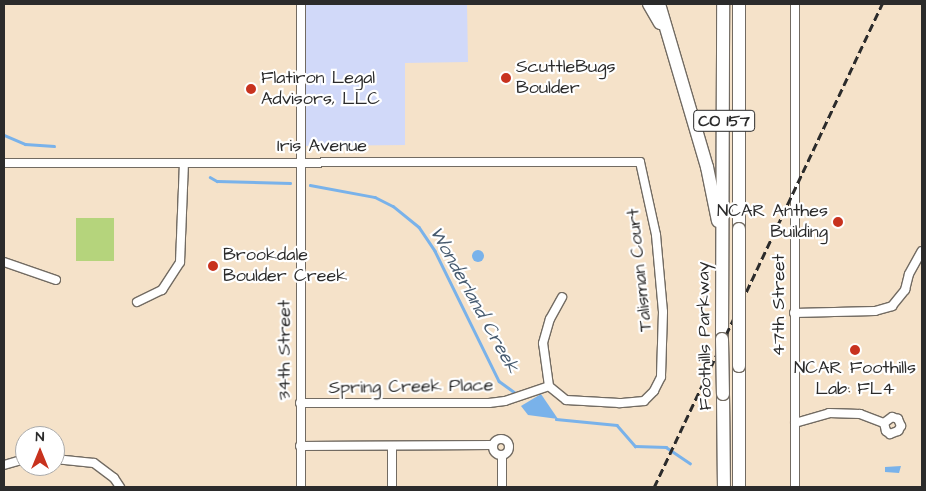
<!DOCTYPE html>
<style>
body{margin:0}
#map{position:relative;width:926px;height:491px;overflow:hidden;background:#f5e2c9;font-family:"Architects Daughter",sans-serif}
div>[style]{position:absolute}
.built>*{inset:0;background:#d1d9f9}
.green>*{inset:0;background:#b5d47c;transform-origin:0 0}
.water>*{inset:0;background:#79b2ea}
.round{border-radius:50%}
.stream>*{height:2.5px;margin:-1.25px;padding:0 1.25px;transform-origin:1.25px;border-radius:1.25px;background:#79b2ea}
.roads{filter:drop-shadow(1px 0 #726b62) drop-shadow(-1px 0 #726b62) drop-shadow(0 1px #726b62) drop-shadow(0 -1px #726b62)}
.minor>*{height:8px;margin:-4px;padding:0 4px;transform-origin:4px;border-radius:4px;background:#fff}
.minor>.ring{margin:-4px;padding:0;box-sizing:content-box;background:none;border:8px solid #fff;border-radius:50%}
.highway>*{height:12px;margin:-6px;padding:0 6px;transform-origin:6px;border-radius:6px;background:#fff}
.rail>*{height:2.5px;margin-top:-1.25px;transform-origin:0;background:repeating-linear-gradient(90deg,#2b2b2b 0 8px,transparent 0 12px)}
.bridges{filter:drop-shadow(1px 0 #726b62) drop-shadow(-1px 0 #726b62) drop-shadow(0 1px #726b62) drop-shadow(0 -1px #726b62)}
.highway-bridge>*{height:12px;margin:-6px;padding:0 6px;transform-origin:6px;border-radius:6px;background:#fff}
.dots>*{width:14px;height:14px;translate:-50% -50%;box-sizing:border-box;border:2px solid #fff;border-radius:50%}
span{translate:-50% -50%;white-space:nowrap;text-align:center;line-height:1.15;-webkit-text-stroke:4.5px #fff;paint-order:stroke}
.shield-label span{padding:1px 4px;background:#fff;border:1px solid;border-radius:4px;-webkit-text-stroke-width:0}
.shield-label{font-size:16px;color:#2b2b2b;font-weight:700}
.poi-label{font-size:18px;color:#2b2b2b}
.left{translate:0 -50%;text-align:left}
.right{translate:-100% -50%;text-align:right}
.street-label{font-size:18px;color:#2b2b2b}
.water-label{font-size:19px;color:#465a6e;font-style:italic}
.frame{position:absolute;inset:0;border:5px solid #2b2b2b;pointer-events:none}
.north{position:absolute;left:15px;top:426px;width:50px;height:50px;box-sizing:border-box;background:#fff;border:1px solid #aaa;border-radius:50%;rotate:0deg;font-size:14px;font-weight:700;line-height:20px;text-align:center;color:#2b2b2b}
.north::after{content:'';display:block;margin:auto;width:18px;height:22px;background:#c8321e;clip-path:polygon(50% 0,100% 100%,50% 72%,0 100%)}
</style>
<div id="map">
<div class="built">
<i style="clip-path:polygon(305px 4px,467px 4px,468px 62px,405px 63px,405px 145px,306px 146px)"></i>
</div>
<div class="green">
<i style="left:76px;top:218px;width:38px;height:43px"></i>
</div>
<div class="water">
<i class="round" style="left:472px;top:250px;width:12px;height:12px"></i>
<i style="clip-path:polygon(541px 394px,558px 419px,528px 415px,521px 406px)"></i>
<i style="clip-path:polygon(901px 466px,899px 473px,885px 472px,885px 467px)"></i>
</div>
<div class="stream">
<i style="left:4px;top:135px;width:23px;rotate:23deg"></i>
<i style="left:25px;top:144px;width:29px;rotate:4deg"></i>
<i style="left:210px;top:177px;width:8px;rotate:30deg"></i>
<i style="left:217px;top:181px;width:73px;rotate:1.6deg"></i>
<i style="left:310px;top:185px;width:66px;rotate:10.5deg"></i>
<i style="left:375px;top:197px;width:20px;rotate:27deg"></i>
<i style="left:393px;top:206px;width:33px;rotate:39deg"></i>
<i style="left:419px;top:227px;width:29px;rotate:56deg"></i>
<i style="left:435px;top:251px;width:145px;rotate:63.8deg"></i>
<i style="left:499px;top:381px;width:22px;rotate:36deg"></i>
<i style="left:556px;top:419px;width:61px;rotate:5.6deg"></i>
<i style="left:617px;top:425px;width:28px;rotate:49deg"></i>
<i style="left:635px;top:446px;width:31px;rotate:2deg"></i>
<i style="left:666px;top:447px;width:29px;rotate:34deg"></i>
</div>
<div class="roads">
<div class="minor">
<i style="left:301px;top:4px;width:483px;rotate:90deg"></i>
<i style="left:4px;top:163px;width:636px;rotate:-0.09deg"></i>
<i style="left:640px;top:162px;width:75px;rotate:77.6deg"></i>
<i style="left:656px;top:235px;width:77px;rotate:84.8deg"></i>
<i style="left:663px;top:312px;width:65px;rotate:91.8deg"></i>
<i style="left:661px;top:377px;width:16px;rotate:117deg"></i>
<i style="left:654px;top:391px;width:14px;rotate:135deg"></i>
<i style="left:644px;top:401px;width:25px;rotate:175deg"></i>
<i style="left:619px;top:403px;width:53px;rotate:-176.8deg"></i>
<i style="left:566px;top:400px;width:22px;rotate:-141deg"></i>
<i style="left:549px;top:386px;width:43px;rotate:-97.9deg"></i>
<i style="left:543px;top:343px;width:25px;rotate:-74deg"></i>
<i style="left:550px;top:319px;width:25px;rotate:-61deg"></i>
<i style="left:4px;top:262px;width:55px;rotate:19.1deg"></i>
<i style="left:137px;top:302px;width:28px;rotate:-26deg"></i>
<i style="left:162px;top:290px;width:33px;rotate:-57deg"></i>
<i style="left:180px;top:262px;width:99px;rotate:-87.7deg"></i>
<i style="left:794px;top:313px;width:81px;rotate:-1.4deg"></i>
<i style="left:875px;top:311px;width:18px;rotate:-16deg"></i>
<i style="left:892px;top:306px;width:21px;rotate:-51deg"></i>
<i style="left:905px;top:290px;width:16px;rotate:-76deg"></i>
<i style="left:909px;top:274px;width:26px;rotate:-61deg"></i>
<i style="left:300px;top:403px;width:189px"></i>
<i style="left:489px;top:403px;width:16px;rotate:-7deg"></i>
<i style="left:505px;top:401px;width:46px;rotate:-18.8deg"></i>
<i style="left:795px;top:423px;width:35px;rotate:-16deg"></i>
<i style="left:829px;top:413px;width:31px;rotate:2deg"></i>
<i style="left:860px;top:414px;width:26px;rotate:21deg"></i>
<i style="left:884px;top:423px;width:8px;rotate:76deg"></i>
<i style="left:886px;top:431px;width:5px;rotate:37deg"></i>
<i style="left:890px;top:434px;width:9px;rotate:-21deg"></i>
<i style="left:898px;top:431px;width:6px;rotate:-59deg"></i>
<i style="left:901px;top:426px;width:8px;rotate:-113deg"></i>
<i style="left:898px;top:419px;width:6px;rotate:-162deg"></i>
<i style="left:892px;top:417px;width:10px;rotate:143deg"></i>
<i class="ring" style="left:493px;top:439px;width:8px;height:8px"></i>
<i style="left:300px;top:446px;width:193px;rotate:-0.3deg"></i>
<i style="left:502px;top:455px;width:32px;rotate:90deg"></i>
<i style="left:55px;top:459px;width:39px;rotate:6deg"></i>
<i style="left:94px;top:463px;width:25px;rotate:37deg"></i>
<i style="left:114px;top:478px;width:11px;rotate:56deg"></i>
<i style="left:4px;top:465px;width:22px;rotate:-16deg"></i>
<i style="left:392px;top:487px;width:41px;rotate:-90deg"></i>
<i style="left:795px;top:487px;width:483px;rotate:-90deg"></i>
</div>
<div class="highway">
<i style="left:649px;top:4px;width:22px;rotate:60deg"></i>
<i style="left:659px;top:4px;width:170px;rotate:73.6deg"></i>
<i style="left:707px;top:167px;width:55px;rotate:78.5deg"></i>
<i style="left:739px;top:4px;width:225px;rotate:90deg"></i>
<i style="left:722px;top:339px;width:335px;rotate:-89.8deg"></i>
<i style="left:739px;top:366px;width:121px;rotate:90deg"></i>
<i style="left:723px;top:394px;width:93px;rotate:89.4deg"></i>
</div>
</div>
<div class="rail">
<i style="left:654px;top:487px;width:534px;rotate:-64.73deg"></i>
</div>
<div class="bridges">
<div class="highway-bridge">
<i style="left:739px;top:229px;width:137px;rotate:90deg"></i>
<i style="left:722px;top:339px;width:55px;rotate:89deg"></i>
</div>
</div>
<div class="dots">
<i style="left:506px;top:78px;background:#c8321e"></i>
<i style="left:251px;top:89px;background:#c8321e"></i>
<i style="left:838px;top:222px;background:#c8321e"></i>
<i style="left:213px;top:266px;background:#c8321e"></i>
<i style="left:855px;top:350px;background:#c8321e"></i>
</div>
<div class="shield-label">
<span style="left:724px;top:121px">CO 157</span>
</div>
<div class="poi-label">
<span class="left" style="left:516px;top:78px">ScuttleBugs<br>Boulder</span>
<span class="left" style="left:261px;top:89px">Flatiron Legal<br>Advisors, LLC</span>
<span class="right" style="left:828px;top:222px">NCAR Anthes<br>Building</span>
<span class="left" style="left:223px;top:266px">Brookdale<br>Boulder Creek</span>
<span style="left:855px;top:379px">NCAR Foothills<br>Lab: FL4</span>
</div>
<div class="street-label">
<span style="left:322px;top:146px">Iris Avenue</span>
<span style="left:640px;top:270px;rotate:-96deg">Talisman Court</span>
<span style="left:779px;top:305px;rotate:-90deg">47th Street</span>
<span style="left:705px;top:336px;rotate:-91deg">Foothills Parkway</span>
<span style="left:285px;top:350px;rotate:-90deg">34th Street</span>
<span style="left:411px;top:387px;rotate:-1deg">Spring Creek Place</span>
</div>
<div class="water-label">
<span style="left:474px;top:300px;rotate:61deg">Wonderland Creek</span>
</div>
<div class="frame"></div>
<div class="north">N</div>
</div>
